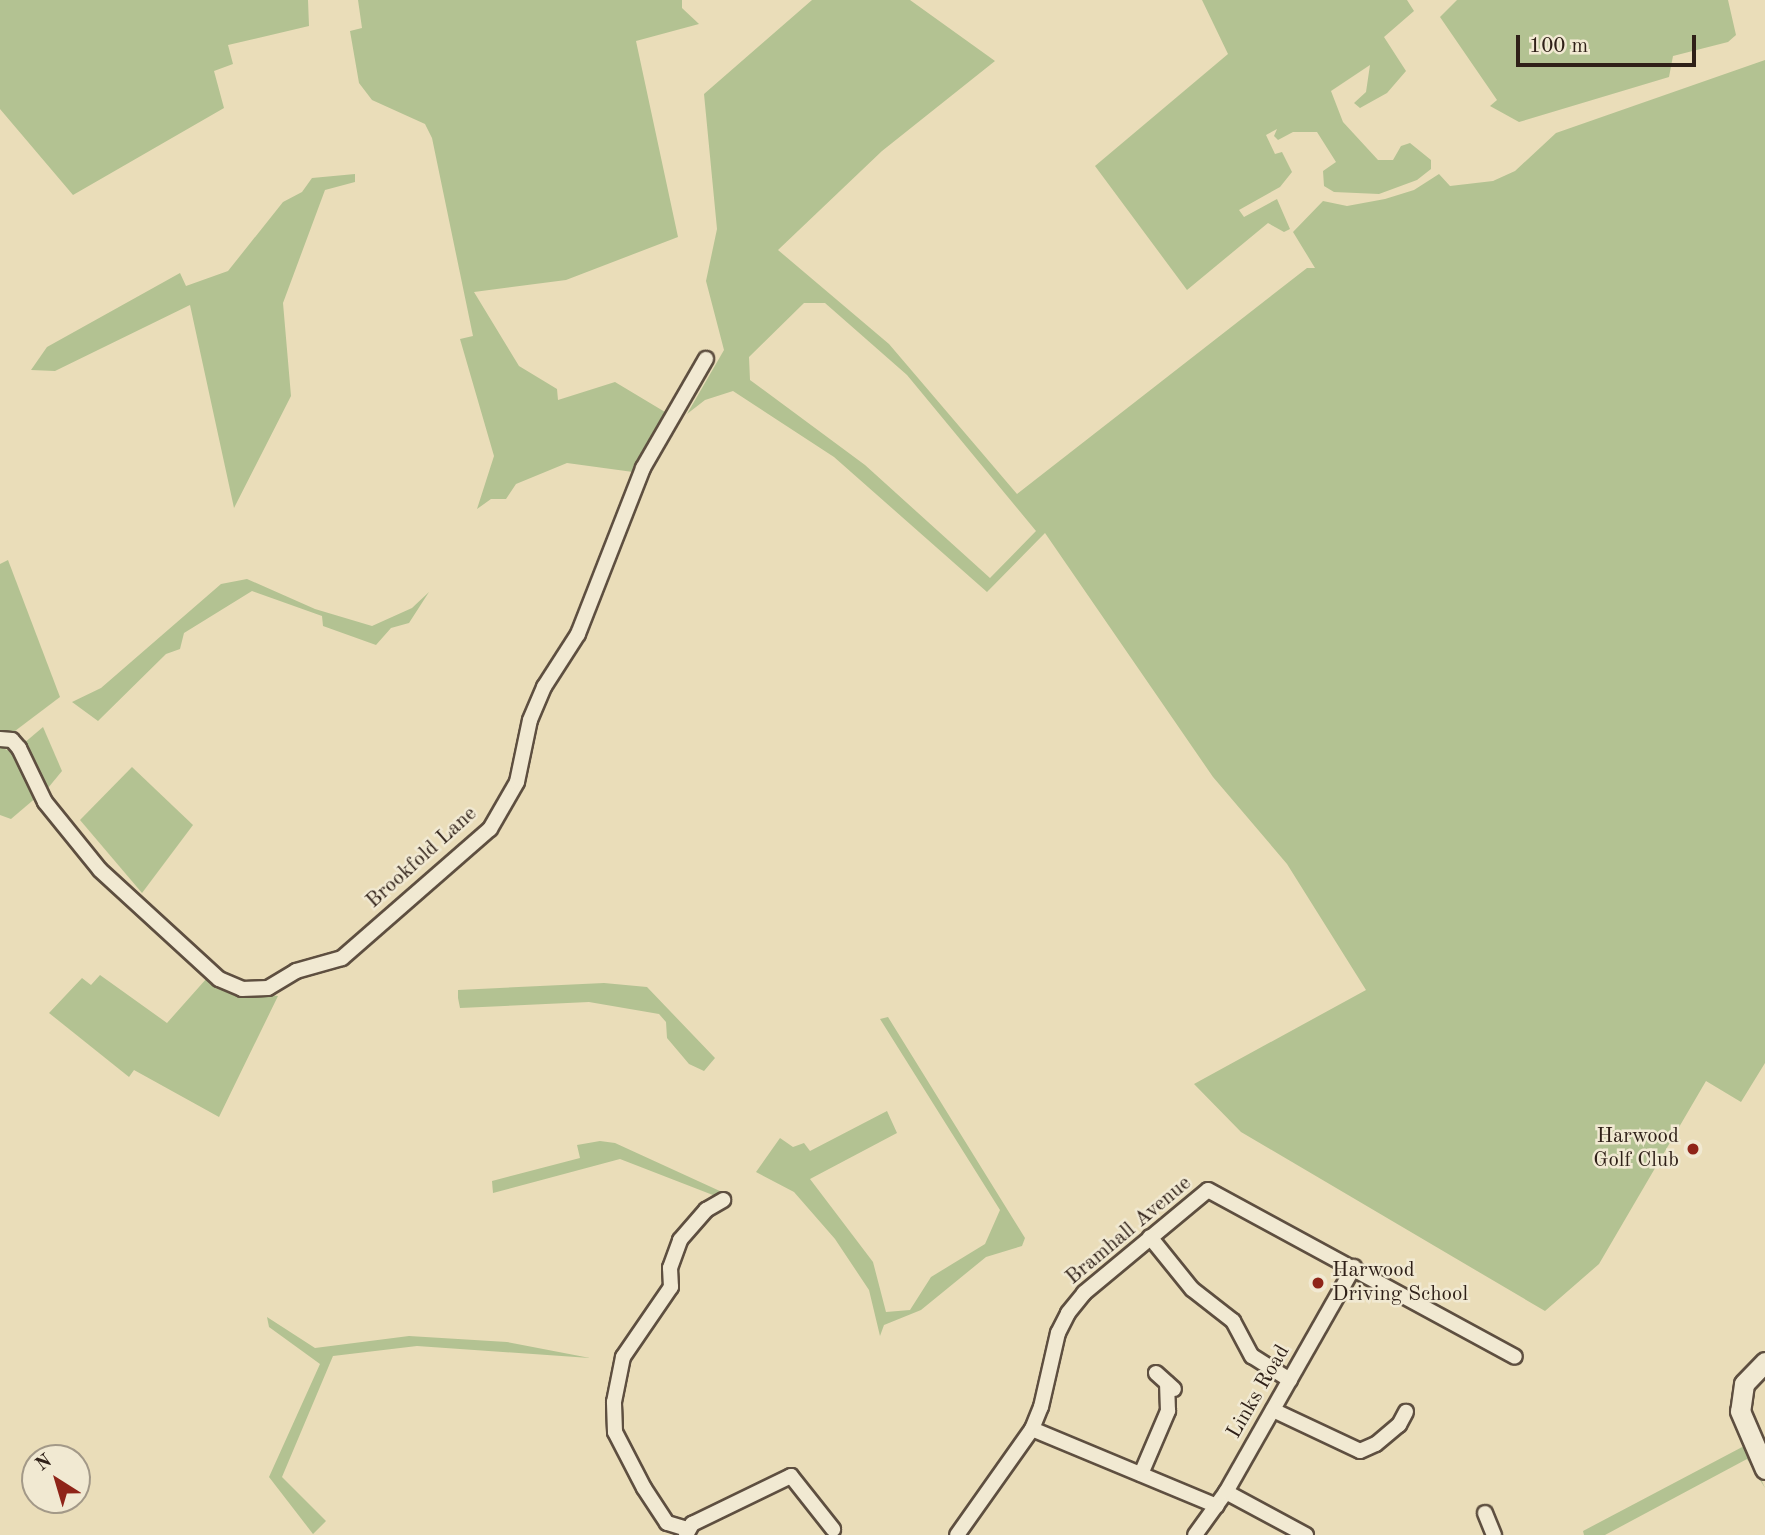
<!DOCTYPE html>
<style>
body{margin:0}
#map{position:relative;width:1765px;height:1535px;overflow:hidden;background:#eaddb9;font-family:"Old Standard TT",serif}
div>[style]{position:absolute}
.green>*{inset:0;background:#b3c292}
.roads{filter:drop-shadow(2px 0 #5e4f40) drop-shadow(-2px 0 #5e4f40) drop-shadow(0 2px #5e4f40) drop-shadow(0 -2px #5e4f40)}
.street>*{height:14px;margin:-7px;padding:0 7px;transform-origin:7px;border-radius:7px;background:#f1e9d2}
.secondary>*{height:19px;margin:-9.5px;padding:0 9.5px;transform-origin:9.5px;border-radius:9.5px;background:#f1e9d2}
.dots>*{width:19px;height:19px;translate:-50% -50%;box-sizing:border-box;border:4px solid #f1e9d2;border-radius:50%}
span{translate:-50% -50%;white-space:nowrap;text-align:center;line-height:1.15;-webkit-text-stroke:5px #f1e9d2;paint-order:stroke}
.street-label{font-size:21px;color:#2f2018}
.poi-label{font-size:21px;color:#2f2018}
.right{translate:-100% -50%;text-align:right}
.left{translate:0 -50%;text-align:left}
.north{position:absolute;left:21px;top:1444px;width:70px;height:70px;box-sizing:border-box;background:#f1e9d2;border:2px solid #a39988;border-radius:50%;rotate:323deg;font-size:19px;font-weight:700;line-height:28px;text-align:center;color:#2f2018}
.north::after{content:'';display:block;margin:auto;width:24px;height:32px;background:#8f2418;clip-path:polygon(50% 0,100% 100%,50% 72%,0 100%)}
.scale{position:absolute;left:1516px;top:35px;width:180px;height:32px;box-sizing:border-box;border:4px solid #2f2018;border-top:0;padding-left:9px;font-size:21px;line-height:24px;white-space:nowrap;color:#2f2018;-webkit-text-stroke:5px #f1e9d2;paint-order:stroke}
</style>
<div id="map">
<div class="green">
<i style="clip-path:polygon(0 0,308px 0,309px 26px,228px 45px,233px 64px,214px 71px,224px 108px,73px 195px,0 109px)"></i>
<i style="clip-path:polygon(358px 0,682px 0,682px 8px,699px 24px,636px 41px,678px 237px,566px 280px,474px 292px,519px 366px,557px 389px,558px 400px,615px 382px,665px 412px,633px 472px,567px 463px,516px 484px,506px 499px,491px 499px,477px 509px,494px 456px,460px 339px,473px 336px,432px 138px,425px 124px,372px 100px,359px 83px,350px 31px,362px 28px)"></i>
<i style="clip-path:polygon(evenodd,812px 0,910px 0,995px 61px,882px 151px,778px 250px,889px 344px,1017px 494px,1307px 268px,1315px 268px,1293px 232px,1323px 201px,1347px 206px,1385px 199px,1414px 190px,1439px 174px,1450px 186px,1493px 181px,1515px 171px,1556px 133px,1765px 60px,1765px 1063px,1741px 1102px,1706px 1081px,1599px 1264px,1545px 1311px,1241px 1132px,1194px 1084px,1366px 990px,1287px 864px,1213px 777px,1045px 533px,987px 592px,834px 457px,733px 391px,705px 400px,687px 414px,724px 350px,706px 281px,717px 229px,704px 94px,812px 0,804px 303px,825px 303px,907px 375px,1036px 531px,990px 578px,865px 465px,750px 380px,749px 357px,804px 303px)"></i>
<i style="clip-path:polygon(1202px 0,1407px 0,1414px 11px,1384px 37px,1406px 71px,1387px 93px,1360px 108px,1354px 103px,1366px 92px,1370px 65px,1331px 91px,1343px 122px,1378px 160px,1393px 160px,1401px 146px,1410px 143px,1431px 160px,1431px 169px,1417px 180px,1379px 194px,1334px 192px,1324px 186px,1323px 171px,1336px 162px,1317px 132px,1293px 132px,1278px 140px,1274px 136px,1277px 129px,1266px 135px,1275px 154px,1282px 152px,1292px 172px,1280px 187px,1239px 210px,1244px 217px,1277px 199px,1290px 229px,1284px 232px,1268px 223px,1187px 290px,1095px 166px,1228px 54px)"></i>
<i style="clip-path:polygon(1457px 0,1728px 0,1736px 35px,1728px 42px,1673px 56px,1669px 77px,1519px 122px,1490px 106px,1497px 100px,1440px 17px)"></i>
<i style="clip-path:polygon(355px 174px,355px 182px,325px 190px,283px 303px,291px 396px,234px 508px,190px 305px,55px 371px,31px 370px,47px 347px,180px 273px,186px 286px,228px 271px,283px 202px,302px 192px,312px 178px)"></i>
<i style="clip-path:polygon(8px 560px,60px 697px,11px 734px,0 733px,0 564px)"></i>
<i style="clip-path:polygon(247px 579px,315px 609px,372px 626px,412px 608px,429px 592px,409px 623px,391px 628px,376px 645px,323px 626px,322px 616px,252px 591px,184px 633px,180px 649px,166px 654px,98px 721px,72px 702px,101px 688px,221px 584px)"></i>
<i style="clip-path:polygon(43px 727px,62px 771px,48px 788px,23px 744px)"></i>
<i style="clip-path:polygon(0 747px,17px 754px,38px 796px,11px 819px,0 815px)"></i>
<i style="clip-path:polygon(132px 767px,193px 825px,142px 893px,80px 820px)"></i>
<i style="clip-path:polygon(100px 975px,167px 1023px,207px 978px,232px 991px,278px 996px,219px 1117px,134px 1070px,129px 1077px,49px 1013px,82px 978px,91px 985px)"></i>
<i style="clip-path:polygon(604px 983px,647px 987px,715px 1058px,704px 1071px,689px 1064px,667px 1038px,666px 1022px,659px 1014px,589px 1002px,460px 1008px,458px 998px,458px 990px)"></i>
<i style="clip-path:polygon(888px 1017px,1025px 1238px,1022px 1246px,986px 1257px,921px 1310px,884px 1325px,880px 1336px,869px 1290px,835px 1239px,794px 1192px,756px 1172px,780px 1138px,793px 1147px,804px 1143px,810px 1151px,887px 1111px,897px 1133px,810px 1179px,873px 1262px,886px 1312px,910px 1310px,931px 1277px,985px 1244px,1000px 1210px,880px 1019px)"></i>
<i style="clip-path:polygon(600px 1141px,615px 1143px,722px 1192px,718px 1197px,620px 1159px,493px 1193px,492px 1181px,580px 1158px,577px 1145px)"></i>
<i style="clip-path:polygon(267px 1317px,315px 1348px,409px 1336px,507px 1342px,590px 1358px,417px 1346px,333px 1356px,282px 1477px,326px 1521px,313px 1534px,269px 1477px,320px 1364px,269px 1327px)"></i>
<i style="clip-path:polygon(1746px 1445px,1765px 1488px,1747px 1459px,1605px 1535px,1584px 1535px,1583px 1531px)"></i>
</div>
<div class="roads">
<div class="street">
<i style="left:0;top:739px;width:12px;rotate:5deg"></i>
<i style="left:12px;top:740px;width:11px;rotate:49deg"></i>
<i style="left:19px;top:748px;width:60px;rotate:64.3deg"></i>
<i style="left:45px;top:802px;width:87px;rotate:51deg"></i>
<i style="left:100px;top:870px;width:161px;rotate:42.5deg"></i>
<i style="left:219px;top:979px;width:25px;rotate:23deg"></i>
<i style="left:242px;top:989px;width:26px;rotate:-2deg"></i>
<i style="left:268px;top:988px;width:33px;rotate:-31deg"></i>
<i style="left:296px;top:971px;width:48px;rotate:-15.8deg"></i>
<i style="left:342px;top:958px;width:196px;rotate:-41.1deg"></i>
<i style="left:490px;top:829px;width:54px;rotate:-60.1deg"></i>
<i style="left:517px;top:782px;width:63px;rotate:-78.2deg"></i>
<i style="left:530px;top:720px;width:36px;rotate:-67deg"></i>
<i style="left:544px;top:687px;width:63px;rotate:-57.3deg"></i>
<i style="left:578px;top:634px;width:178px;rotate:-68.6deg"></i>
<i style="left:643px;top:468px;width:126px;rotate:-60deg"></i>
<i style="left:1150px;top:1237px;width:67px;rotate:51.1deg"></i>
<i style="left:1192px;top:1289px;width:52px;rotate:38deg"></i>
<i style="left:1233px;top:1321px;width:40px;rotate:62deg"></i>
<i style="left:1252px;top:1356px;width:45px;rotate:32.3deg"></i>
<i style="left:1156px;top:1373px;width:24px;rotate:42deg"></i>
<i style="left:1273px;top:1410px;width:96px;rotate:25.2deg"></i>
<i style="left:1360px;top:1451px;width:17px;rotate:-24deg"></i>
<i style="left:1376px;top:1444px;width:30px;rotate:-40deg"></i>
<i style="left:1399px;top:1425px;width:15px;rotate:-62deg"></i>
<i style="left:1032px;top:1429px;width:200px;rotate:22.6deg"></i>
<i style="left:1141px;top:1474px;width:69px;rotate:-66.8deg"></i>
<i style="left:1168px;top:1411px;width:28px;rotate:-92deg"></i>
<i style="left:1226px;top:1492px;width:91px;rotate:28.3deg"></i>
<i style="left:1485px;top:1513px;width:24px;rotate:68deg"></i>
<i style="left:687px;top:1529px;width:21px;rotate:-163deg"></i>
<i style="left:667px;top:1523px;width:42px;rotate:-123.3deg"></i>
<i style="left:644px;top:1488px;width:63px;rotate:-117.4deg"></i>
<i style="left:615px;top:1432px;width:30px;rotate:-92deg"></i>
<i style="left:614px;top:1402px;width:46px;rotate:-78.7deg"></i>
<i style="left:623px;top:1357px;width:85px;rotate:-55.6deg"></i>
<i style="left:671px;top:1287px;width:19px;rotate:-93deg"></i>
<i style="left:670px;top:1268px;width:30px;rotate:-70deg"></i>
<i style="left:680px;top:1240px;width:40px;rotate:-49deg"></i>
<i style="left:706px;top:1210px;width:20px;rotate:-30deg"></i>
<i style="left:686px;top:1535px;width:13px;rotate:-61deg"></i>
<i style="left:692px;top:1524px;width:110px;rotate:-25.9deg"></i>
<i style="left:791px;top:1476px;width:68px;rotate:51.6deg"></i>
<i style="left:957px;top:1535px;width:130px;rotate:-54.7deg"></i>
<i style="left:1032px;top:1429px;width:24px;rotate:-68deg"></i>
<i style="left:1041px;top:1407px;width:76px;rotate:-77.1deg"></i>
<i style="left:1058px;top:1333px;width:22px;rotate:-63deg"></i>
<i style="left:1068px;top:1313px;width:26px;rotate:-51deg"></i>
<i style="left:1084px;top:1293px;width:161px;rotate:-39.7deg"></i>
<i style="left:1208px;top:1190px;width:349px;rotate:28.5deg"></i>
<i style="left:1195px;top:1535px;width:53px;rotate:-54.2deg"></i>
<i style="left:1226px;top:1492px;width:259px;rotate:-60.4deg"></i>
</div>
<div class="secondary">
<i style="left:1765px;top:1362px;width:30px;rotate:134deg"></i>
<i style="left:1744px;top:1384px;width:27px;rotate:98deg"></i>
<i style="left:1740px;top:1411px;width:63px;rotate:66.7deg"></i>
</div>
</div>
<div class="dots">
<i style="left:1693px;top:1149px;background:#8f2418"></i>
<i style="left:1318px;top:1283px;background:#8f2418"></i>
</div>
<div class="street-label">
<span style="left:422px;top:858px;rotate:-42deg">Brookfold Lane</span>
<span style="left:1129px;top:1231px;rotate:-40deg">Bramhall Avenue</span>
<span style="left:1259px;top:1392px;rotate:-60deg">Links Road</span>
</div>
<div class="poi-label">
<span class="right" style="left:1679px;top:1149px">Harwood<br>Golf Club</span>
<span class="left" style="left:1332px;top:1283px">Harwood<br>Driving School</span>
</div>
<div class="north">N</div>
<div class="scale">100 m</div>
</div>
